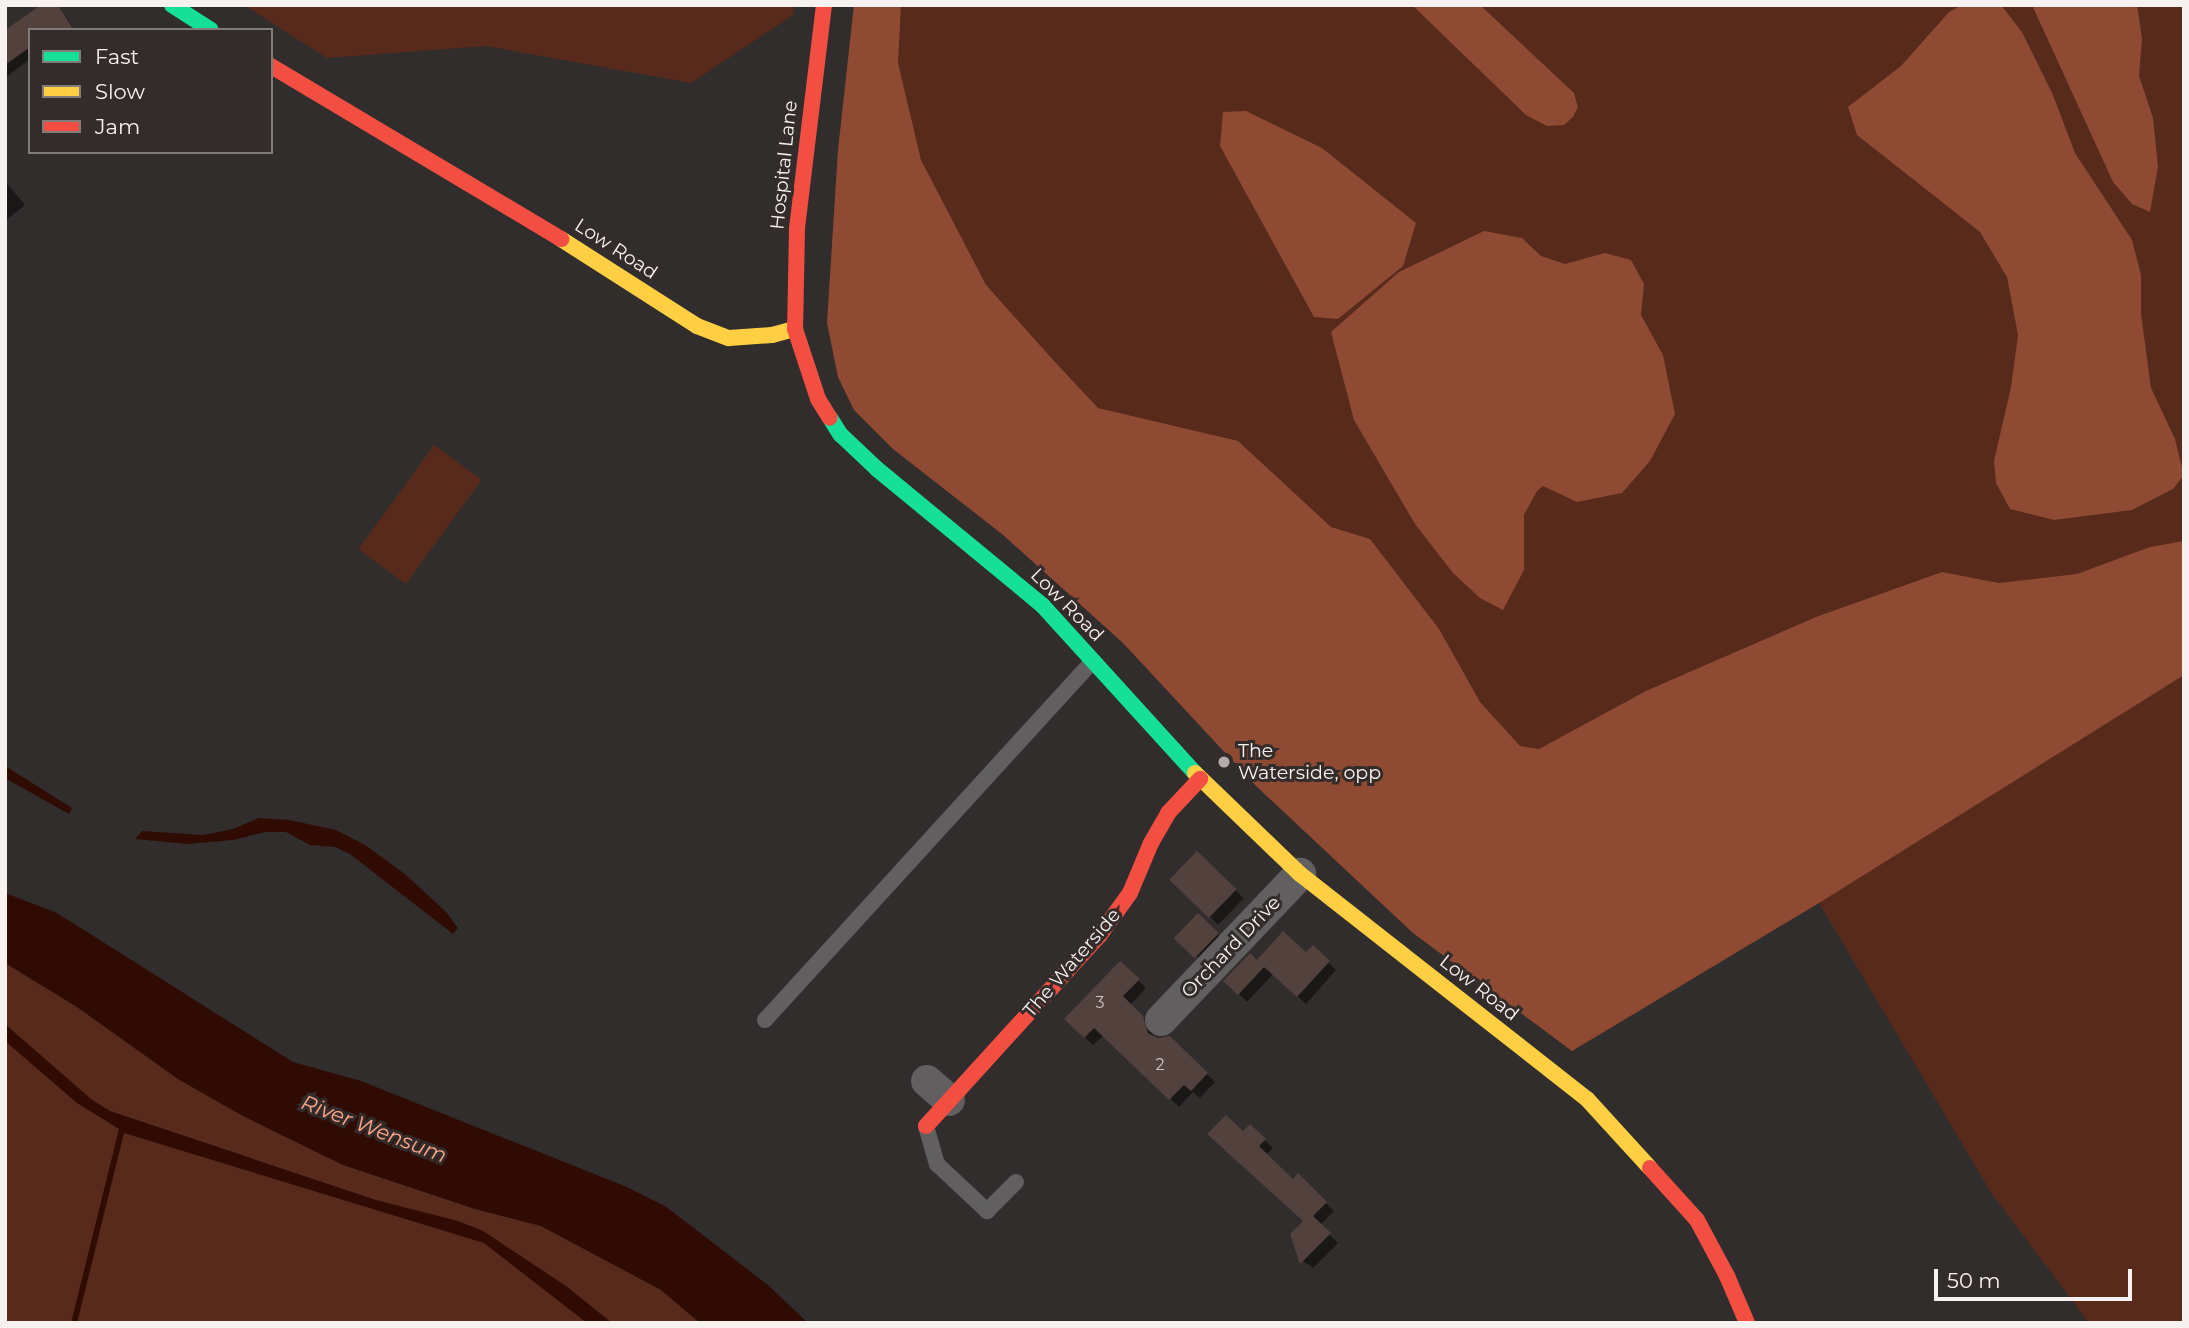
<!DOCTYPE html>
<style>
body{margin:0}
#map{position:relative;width:2189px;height:1328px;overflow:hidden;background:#312d2c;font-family:Montserrat,sans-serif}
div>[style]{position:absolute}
.green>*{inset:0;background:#572a1c;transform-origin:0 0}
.forest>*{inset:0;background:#8e4a33}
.water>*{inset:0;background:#300b04}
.shadow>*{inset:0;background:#0007;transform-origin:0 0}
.building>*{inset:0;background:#52413c;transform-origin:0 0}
.lane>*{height:16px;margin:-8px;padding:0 8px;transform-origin:8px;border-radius:8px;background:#615f5f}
.street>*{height:32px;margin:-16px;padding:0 16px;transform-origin:16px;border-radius:16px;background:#615f5f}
.fast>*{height:16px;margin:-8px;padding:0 8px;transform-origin:8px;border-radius:8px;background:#16e098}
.slow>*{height:16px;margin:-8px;padding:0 8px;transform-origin:8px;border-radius:8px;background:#ffcf43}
.jam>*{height:16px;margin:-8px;padding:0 8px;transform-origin:8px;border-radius:8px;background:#f24e42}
.dots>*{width:19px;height:19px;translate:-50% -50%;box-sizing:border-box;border:4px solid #332c2a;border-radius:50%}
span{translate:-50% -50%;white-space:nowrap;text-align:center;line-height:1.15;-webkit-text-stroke:6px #332c2a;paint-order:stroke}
.number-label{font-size:16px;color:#cec6c3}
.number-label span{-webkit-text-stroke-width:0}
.street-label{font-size:19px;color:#f7f2f0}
.poi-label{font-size:19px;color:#f7f2f0}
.left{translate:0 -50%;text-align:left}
.water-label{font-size:21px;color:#fea488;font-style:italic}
.frame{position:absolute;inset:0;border:7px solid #f7f2f0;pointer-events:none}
.legend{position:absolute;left:28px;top:28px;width:245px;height:126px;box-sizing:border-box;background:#332c2a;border:2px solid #817b79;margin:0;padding:9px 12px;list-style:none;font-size:21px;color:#f7f2f0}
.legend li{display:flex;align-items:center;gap:14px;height:35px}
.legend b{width:35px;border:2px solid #817b79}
.scale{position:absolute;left:1934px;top:1269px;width:198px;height:32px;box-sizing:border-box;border:4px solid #f7f2f0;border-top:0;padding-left:9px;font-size:21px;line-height:24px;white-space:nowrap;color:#f7f2f0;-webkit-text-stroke:5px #332c2a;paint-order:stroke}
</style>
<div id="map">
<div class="green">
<i style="clip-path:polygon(244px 5px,795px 5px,793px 15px,691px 83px,486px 46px,327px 58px)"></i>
<i style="clip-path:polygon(854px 5px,2184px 5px,2184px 1323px,2089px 1323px,1992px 1194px,1819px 903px,1572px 1051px,1413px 933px,1256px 786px,1123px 643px,1002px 534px,893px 449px,854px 410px,838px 377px,827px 323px,838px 150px)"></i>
<i style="left:434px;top:445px;width:59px;height:129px;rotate:36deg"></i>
<i style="clip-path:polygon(5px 963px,77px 1007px,178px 1079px,243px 1116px,343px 1165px,475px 1209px,541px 1226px,661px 1290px,700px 1323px,5px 1323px)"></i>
</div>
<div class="forest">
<i style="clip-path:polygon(854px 5px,901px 5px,898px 63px,921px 160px,986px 285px,1054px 361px,1098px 408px,1238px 441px,1331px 527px,1370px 539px,1439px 629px,1480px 702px,1520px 746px,1539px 749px,1646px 691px,1717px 660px,1816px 617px,1942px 572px,1999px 583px,2077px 574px,2150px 547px,2184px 541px,2184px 675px,1819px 903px,1572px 1051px,1413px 933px,1256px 786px,1123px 643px,1002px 534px,893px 449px,854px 410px,838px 377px,827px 323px,838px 150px)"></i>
<i style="clip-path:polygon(1412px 5px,1480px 5px,1574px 93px,1578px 107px,1573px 117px,1564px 125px,1547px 126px,1526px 115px)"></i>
<i style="clip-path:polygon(1962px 5px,2001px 5px,2022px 32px,2053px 95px,2075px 153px,2132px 240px,2141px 275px,2141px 314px,2151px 388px,2175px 439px,2184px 475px,2173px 489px,2132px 510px,2054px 520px,2010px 509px,1996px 483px,1994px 461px,2011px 387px,2018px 335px,2007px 277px,1980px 232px,1857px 135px,1848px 107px,1901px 66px,1949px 12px)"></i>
<i style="clip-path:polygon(2032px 5px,2137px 5px,2142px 39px,2139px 76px,2153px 118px,2158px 167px,2150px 212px,2132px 204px,2113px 182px)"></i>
<i style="clip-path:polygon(1246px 111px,1322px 148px,1416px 223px,1403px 266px,1338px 319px,1314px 317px,1220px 146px,1223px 112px)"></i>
<i style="clip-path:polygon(1484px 231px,1522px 238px,1541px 256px,1565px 264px,1605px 253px,1631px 260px,1644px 284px,1641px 315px,1663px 355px,1675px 414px,1650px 461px,1622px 493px,1577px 502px,1543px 486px,1537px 491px,1524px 515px,1524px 570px,1503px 610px,1480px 598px,1453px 573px,1415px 524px,1354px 420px,1331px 332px,1399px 272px)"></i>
</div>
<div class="water">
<i style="clip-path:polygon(5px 766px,72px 808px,69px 814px,5px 778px)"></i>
<i style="clip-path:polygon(259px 818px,289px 820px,336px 830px,365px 845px,405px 874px,446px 912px,458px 928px,453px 934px,350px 854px,335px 847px,310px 845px,286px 832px,265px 832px,233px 840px,187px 844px,135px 839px,142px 831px,203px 835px,233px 829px)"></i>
<i style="clip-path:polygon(5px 893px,55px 912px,76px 925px,293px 1062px,361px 1081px,627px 1187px,665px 1206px,768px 1285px,808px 1323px,700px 1323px,661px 1290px,541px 1226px,475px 1209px,343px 1165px,243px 1116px,178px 1079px,77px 1007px,5px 963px)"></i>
<i style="clip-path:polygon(5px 1024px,91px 1099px,110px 1111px,376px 1200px,458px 1221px,483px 1231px,566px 1286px,612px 1323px,587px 1323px,484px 1243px,124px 1133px,77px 1323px,71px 1323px,119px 1129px,77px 1103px,5px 1041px)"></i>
</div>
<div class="shadow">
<i style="clip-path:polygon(58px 5px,75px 30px,30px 30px,30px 64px,27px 61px,5px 78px,5px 38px)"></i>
<i style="clip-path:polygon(5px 181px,25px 205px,5px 221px)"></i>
<i style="left:1197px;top:853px;width:65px;height:37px;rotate:44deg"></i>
<i style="left:1198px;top:915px;width:39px;height:30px;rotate:44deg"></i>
<i style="clip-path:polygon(1313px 948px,1336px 970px,1306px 1004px,1273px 974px,1247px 1002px,1226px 981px,1257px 962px,1306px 954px)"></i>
<i style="clip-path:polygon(1120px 963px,1146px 988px,1130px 1005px,1151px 1026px,1154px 1038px,1169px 1037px,1215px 1082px,1200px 1098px,1193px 1092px,1179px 1107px,1104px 1035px,1093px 1045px,1066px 1019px)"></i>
<i style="clip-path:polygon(1250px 1126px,1273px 1148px,1266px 1155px,1293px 1181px,1298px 1176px,1334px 1211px,1320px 1225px,1338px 1243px,1313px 1268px,1300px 1259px,1305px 1221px,1243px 1134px)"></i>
</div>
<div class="building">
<i style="clip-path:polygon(41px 5px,58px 5px,74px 30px,30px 30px,30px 47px,5px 65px,5px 30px)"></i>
<i style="left:1197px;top:851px;width:55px;height:40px;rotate:44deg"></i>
<i style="left:1198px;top:913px;width:29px;height:35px;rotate:44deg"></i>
<i style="clip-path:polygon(1283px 931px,1306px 952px,1313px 945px,1330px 961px,1297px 997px,1264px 967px,1238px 995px,1223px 981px,1250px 953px,1257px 960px)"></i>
<i style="clip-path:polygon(1120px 961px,1140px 979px,1123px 996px,1143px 1016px,1148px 1033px,1157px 1038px,1170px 1036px,1208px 1073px,1191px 1091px,1184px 1085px,1169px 1100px,1094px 1028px,1084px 1038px,1064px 1019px)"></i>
<i style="clip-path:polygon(1226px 1115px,1243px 1131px,1250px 1124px,1266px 1139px,1259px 1146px,1293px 1179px,1298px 1173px,1327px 1202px,1313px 1216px,1331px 1233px,1300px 1264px,1290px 1234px,1303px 1221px,1207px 1134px)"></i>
</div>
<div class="lane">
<i style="left:765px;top:1020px;width:486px;rotate:-47.6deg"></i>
<i style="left:926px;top:1126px;width:40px;rotate:74deg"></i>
<i style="left:937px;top:1164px;width:69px;rotate:43.2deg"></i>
<i style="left:987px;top:1211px;width:41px;rotate:-45deg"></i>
</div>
<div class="street">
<i style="left:1161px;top:1020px;width:202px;rotate:-46.4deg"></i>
<i style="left:927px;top:1081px;width:29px;rotate:41deg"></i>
</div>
<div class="fast">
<i style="left:172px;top:5px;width:46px;rotate:32.7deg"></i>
<i style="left:830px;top:418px;width:19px;rotate:58deg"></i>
<i style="left:840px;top:434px;width:51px;rotate:43.4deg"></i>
<i style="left:877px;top:469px;width:215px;rotate:39.5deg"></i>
<i style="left:1043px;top:606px;width:226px;rotate:47.7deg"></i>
</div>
<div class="slow">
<i style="left:561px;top:239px;width:161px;rotate:32.6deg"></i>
<i style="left:697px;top:326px;width:34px;rotate:21deg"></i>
<i style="left:729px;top:338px;width:43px;rotate:-4deg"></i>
<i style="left:772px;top:335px;width:24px;rotate:-15deg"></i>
<i style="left:1195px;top:773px;width:146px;rotate:43.9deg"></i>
<i style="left:1300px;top:874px;width:365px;rotate:38.1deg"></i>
<i style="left:1587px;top:1099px;width:93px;rotate:47.6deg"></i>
</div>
<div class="jam">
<i style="left:824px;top:5px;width:226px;rotate:96.9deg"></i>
<i style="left:797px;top:229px;width:100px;rotate:91.1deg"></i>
<i style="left:795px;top:329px;width:74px;rotate:71.8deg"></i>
<i style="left:818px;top:399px;width:22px;rotate:58deg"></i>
<i style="left:271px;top:66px;width:338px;rotate:30.8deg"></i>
<i style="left:926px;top:1126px;width:257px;rotate:-47.7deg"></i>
<i style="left:1099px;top:936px;width:53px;rotate:-54.2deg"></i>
<i style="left:1130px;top:893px;width:54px;rotate:-67.2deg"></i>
<i style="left:1151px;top:843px;width:34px;rotate:-60deg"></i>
<i style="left:1168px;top:813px;width:47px;rotate:-46.7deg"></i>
<i style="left:1650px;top:1168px;width:70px;rotate:47.9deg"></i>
<i style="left:1697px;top:1220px;width:64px;rotate:61.8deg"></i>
<i style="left:1727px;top:1276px;width:51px;rotate:66.9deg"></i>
</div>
<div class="dots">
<i style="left:1224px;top:762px;background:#b2adab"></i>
</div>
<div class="number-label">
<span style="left:1100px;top:1003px">3</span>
<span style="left:1160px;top:1065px">2</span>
</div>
<div class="street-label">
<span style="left:784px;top:165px;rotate:-84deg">Hospital Lane</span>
<span style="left:616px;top:249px;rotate:33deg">Low Road</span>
<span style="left:1067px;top:605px;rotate:45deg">Low Road</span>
<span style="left:1231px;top:947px;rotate:-46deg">Orchard Drive</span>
<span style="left:1072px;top:963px;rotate:-49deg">The Waterside</span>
<span style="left:1479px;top:988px;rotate:38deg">Low Road</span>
</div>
<div class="poi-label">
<span class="left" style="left:1238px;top:762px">The<br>Waterside, opp</span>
</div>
<div class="water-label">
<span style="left:374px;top:1129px;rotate:21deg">River Wensum</span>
</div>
<div class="frame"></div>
<ul class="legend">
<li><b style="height:9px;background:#16e098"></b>Fast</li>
<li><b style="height:9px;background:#ffcf43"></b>Slow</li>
<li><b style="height:9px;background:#f24e42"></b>Jam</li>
</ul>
<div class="scale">50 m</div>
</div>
